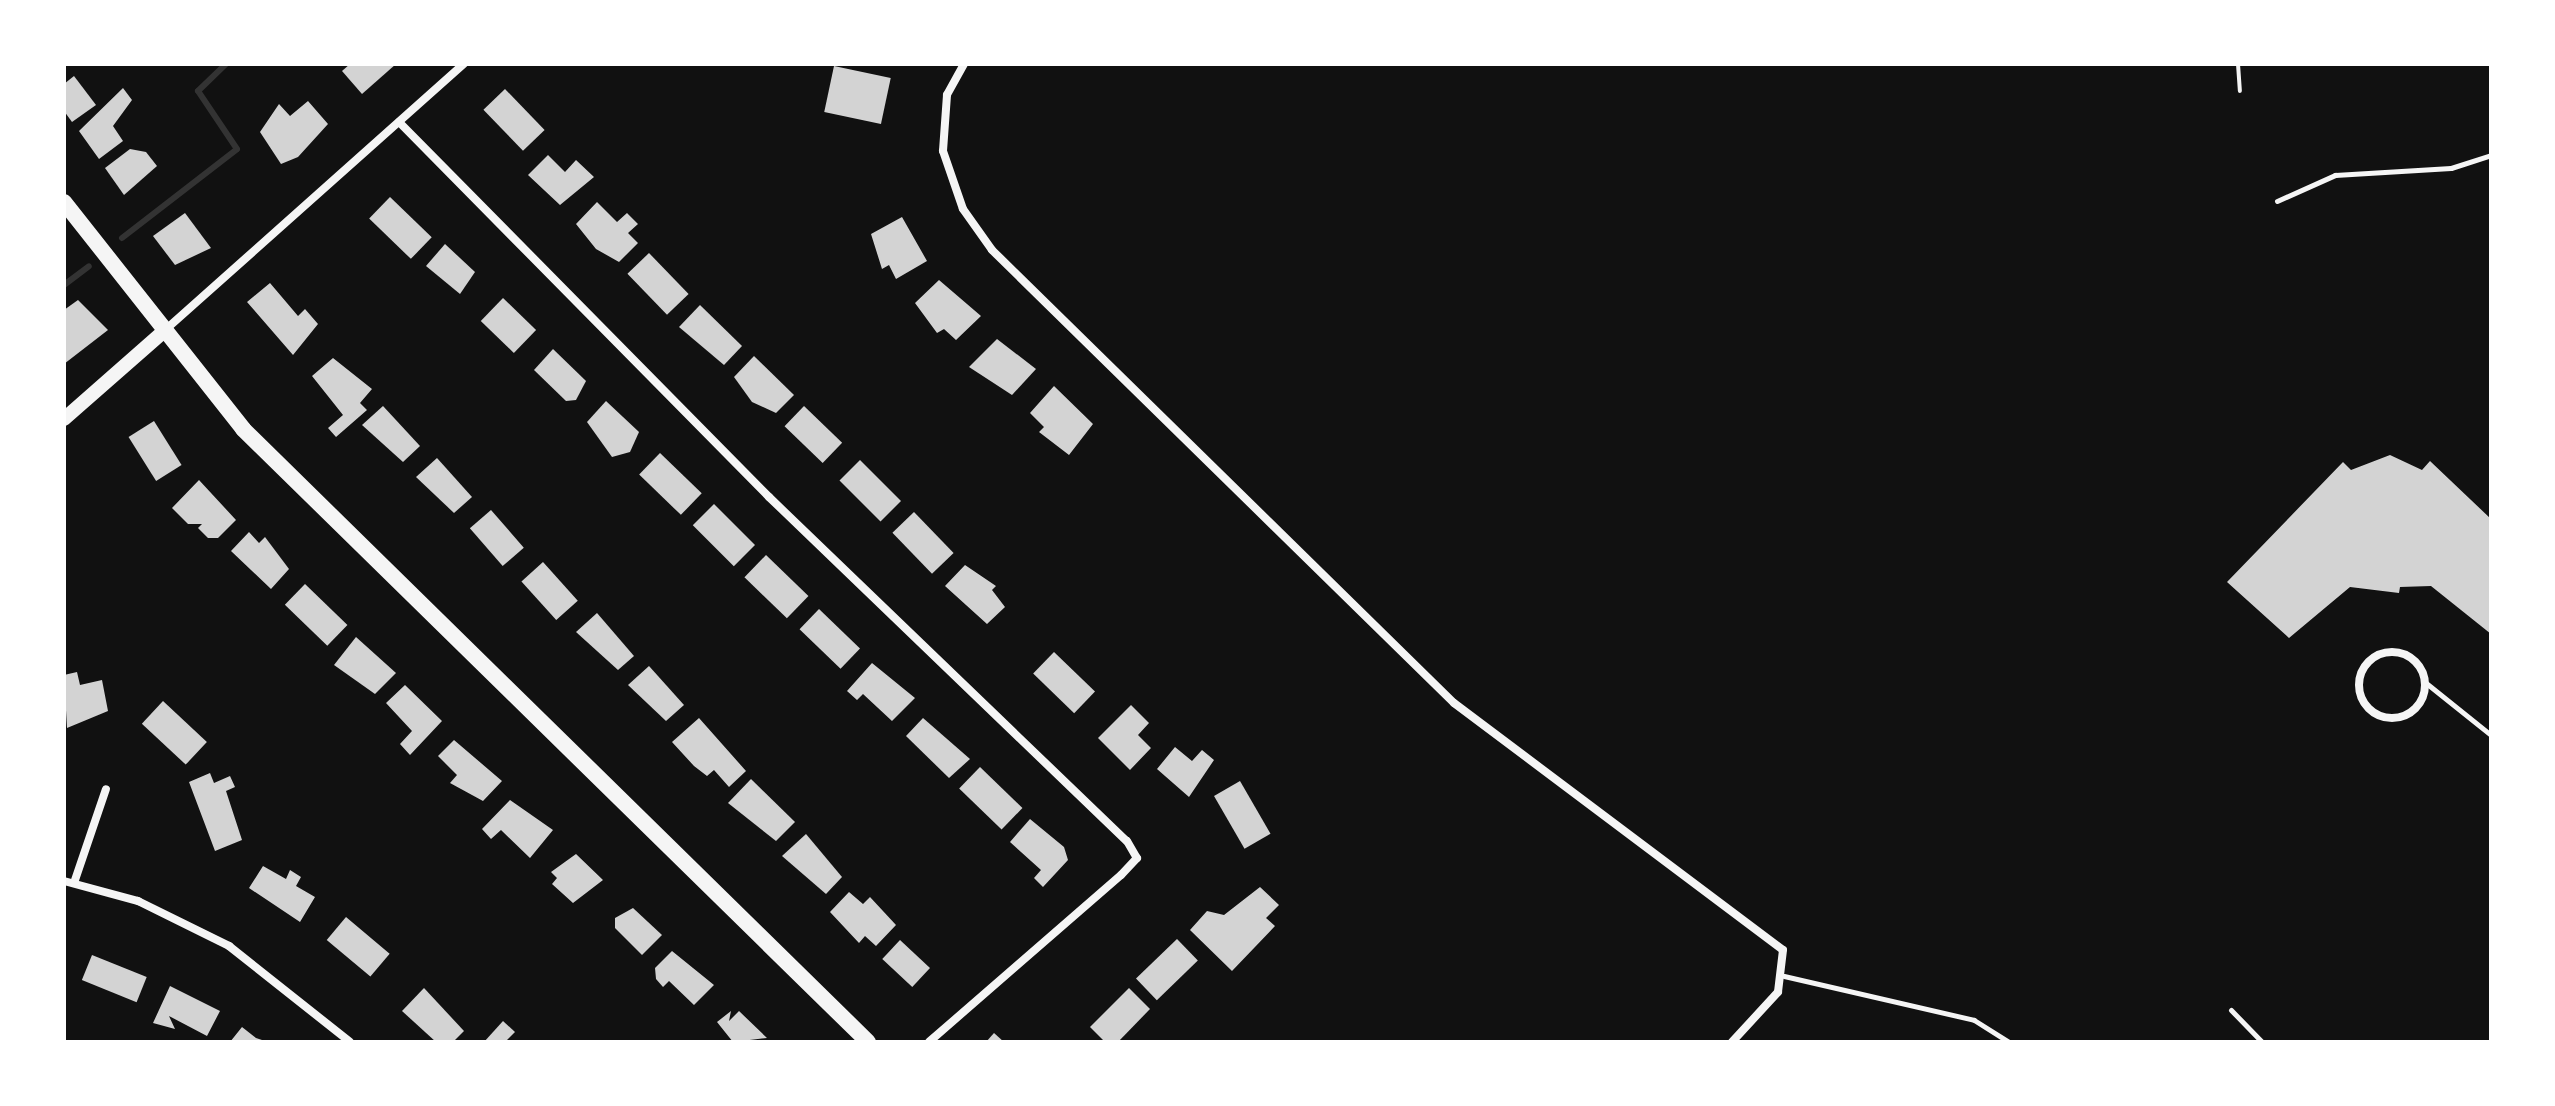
<!DOCTYPE html>
<style>
body{margin:0}
#map{position:relative;width:2555px;height:1106px;overflow:hidden;background:#111;font-family:"DM Sans",sans-serif}
div>[style]{position:absolute}
.stream>*{height:6px;margin:-3px;padding:0 3px;transform-origin:3px;border-radius:3px;background:#333}
.building>*{inset:0;background:#d3d3d3;transform-origin:0 0}
.path>*{height:4px;margin:-2px;padding:0 2px;transform-origin:2px;border-radius:2px;background:#f5f5f5}
.service>*{height:5px;margin:-2.5px;padding:0 2.5px;transform-origin:2.5px;border-radius:2.5px;background:#f5f5f5}
.minor>*{height:8px;margin:-4px;padding:0 4px;transform-origin:4px;border-radius:4px;background:#f5f5f5}
.minor>.ring{margin:-4px;padding:0;box-sizing:content-box;background:none;border:8px solid #f5f5f5;border-radius:50%}
.tertiary>*{height:14px;margin:-7px;padding:0 7px;transform-origin:7px;border-radius:7px;background:#f5f5f5}
.secondary>*{height:16px;margin:-8px;padding:0 8px;transform-origin:8px;border-radius:8px;background:#f5f5f5}
span{translate:-50% -50%;white-space:nowrap;text-align:center;line-height:1.15;-webkit-text-stroke:6px #fff;paint-order:stroke}
.frame{position:absolute;inset:0;border:66px solid #fff;pointer-events:none}
</style>
<div id="map">
<div class="stream">
<i style="left:122px;top:238px;width:145px;rotate:-37.7deg"></i>
<i style="left:237px;top:149px;width:70px;rotate:-123.9deg"></i>
<i style="left:198px;top:91px;width:39px;rotate:-44deg"></i>
<i style="left:64px;top:285px;width:31px;rotate:-37deg"></i>
</div>
<div class="building">
<i style="clip-path:polygon(350px 64px,396px 64px,362px 94px,342px 71px)"></i>
<i style="left:834px;top:66px;width:58px;height:47px;rotate:12deg"></i>
<i style="clip-path:polygon(74px 76px,96px 105px,72px 122px,64px 111px,64px 84px)"></i>
<i style="clip-path:polygon(123px 88px,132px 100px,113px 126px,123px 141px,99px 159px,79px 131px)"></i>
<i style="left:505px;top:89px;width:57px;height:30px;rotate:46deg"></i>
<i style="clip-path:polygon(308px 101px,328px 124px,298px 157px,281px 164px,260px 132px,279px 104px,290px 116px)"></i>
<i style="clip-path:polygon(130px 149px,146px 152px,157px 166px,124px 195px,105px 168px)"></i>
<i style="clip-path:polygon(548px 155px,565px 172px,576px 160px,594px 177px,560px 205px,528px 175px)"></i>
<i style="left:390px;top:197px;width:58px;height:30px;rotate:44deg"></i>
<i style="clip-path:polygon(597px 202px,617px 222px,627px 213px,638px 224px,628px 233px,638px 243px,619px 262px,596px 249px,576px 224px)"></i>
<i style="clip-path:polygon(185px 213px,211px 248px,175px 265px,153px 236px)"></i>
<i style="clip-path:polygon(902px 217px,927px 261px,896px 279px,889px 265px,882px 269px,871px 234px)"></i>
<i style="clip-path:polygon(445px 244px,475px 272px,460px 294px,426px 266px)"></i>
<i style="left:649px;top:253px;width:57px;height:30px;rotate:46deg"></i>
<i style="clip-path:polygon(939px 280px,981px 316px,956px 340px,944px 329px,937px 333px,915px 303px)"></i>
<i style="clip-path:polygon(270px 283px,298px 316px,305px 309px,318px 324px,293px 355px,247px 302px)"></i>
<i style="left:503px;top:298px;width:46px;height:32px;rotate:44deg"></i>
<i style="clip-path:polygon(78px 300px,108px 330px,64px 364px,64px 310px)"></i>
<i style="clip-path:polygon(700px 305px,742px 346px,724px 365px,679px 327px)"></i>
<i style="clip-path:polygon(997px 339px,1036px 369px,1012px 395px,969px 367px)"></i>
<i style="clip-path:polygon(553px 349px,586px 381px,576px 400px,566px 401px,534px 370px)"></i>
<i style="clip-path:polygon(754px 356px,794px 395px,776px 413px,752px 402px,734px 377px)"></i>
<i style="clip-path:polygon(333px 358px,372px 389px,360px 403px,367px 410px,336px 437px,328px 428px,343px 415px,312px 376px)"></i>
<i style="clip-path:polygon(1054px 386px,1093px 424px,1069px 455px,1039px 432px,1044px 427px,1030px 413px)"></i>
<i style="clip-path:polygon(606px 401px,639px 432px,630px 452px,612px 457px,587px 422px)"></i>
<i style="clip-path:polygon(383px 406px,420px 446px,403px 462px,362px 425px)"></i>
<i style="left:804px;top:406px;width:53px;height:28px;rotate:44deg"></i>
<i style="left:154px;top:421px;width:52px;height:30px;rotate:58deg"></i>
<i style="left:660px;top:453px;width:58px;height:30px;rotate:44deg"></i>
<i style="clip-path:polygon(2390px 455px,2422px 470px,2430px 461px,2491px 519px,2491px 634px,2431px 586px,2400px 587px,2399px 593px,2350px 587px,2289px 638px,2227px 582px,2343px 462px,2351px 470px)"></i>
<i style="clip-path:polygon(437px 458px,472px 497px,454px 513px,416px 477px)"></i>
<i style="left:860px;top:460px;width:58px;height:29px;rotate:45deg"></i>
<i style="clip-path:polygon(199px 480px,236px 520px,218px 538px,208px 538px,198px 528px,202px 524px,188px 524px,172px 508px)"></i>
<i style="left:714px;top:504px;width:58px;height:30px;rotate:45deg"></i>
<i style="left:491px;top:510px;width:50px;height:28px;rotate:49deg"></i>
<i style="left:914px;top:512px;width:57px;height:30px;rotate:46deg"></i>
<i style="clip-path:polygon(249px 532px,259px 543px,265px 537px,289px 569px,271px 589px,231px 551px)"></i>
<i style="left:766px;top:555px;width:59px;height:31px;rotate:44deg"></i>
<i style="left:543px;top:562px;width:52px;height:29px;rotate:48deg"></i>
<i style="clip-path:polygon(965px 565px,996px 586px,992px 590px,1005px 607px,987px 624px,945px 586px)"></i>
<i style="left:305px;top:584px;width:59px;height:29px;rotate:44deg"></i>
<i style="left:819px;top:609px;width:57px;height:28px;rotate:44deg"></i>
<i style="clip-path:polygon(597px 613px,634px 656px,618px 670px,576px 632px)"></i>
<i style="clip-path:polygon(356px 637px,396px 673px,375px 694px,334px 665px)"></i>
<i style="left:1054px;top:652px;width:57px;height:30px;rotate:44deg"></i>
<i style="clip-path:polygon(872px 663px,915px 698px,892px 721px,863px 694px,857px 700px,847px 691px)"></i>
<i style="clip-path:polygon(649px 666px,684px 705px,666px 721px,628px 685px)"></i>
<i style="clip-path:polygon(77px 672px,80px 685px,102px 680px,108px 711px,67px 728px,64px 675px)"></i>
<i style="clip-path:polygon(405px 685px,442px 721px,410px 755px,400px 744px,412px 731px,386px 703px)"></i>
<i style="left:163px;top:701px;width:60px;height:31px;rotate:43deg"></i>
<i style="clip-path:polygon(1131px 705px,1149px 723px,1138px 735px,1151px 748px,1130px 770px,1098px 738px)"></i>
<i style="clip-path:polygon(699px 718px,746px 771px,729px 787px,714px 770px,707px 776px,694px 766px,672px 742px)"></i>
<i style="clip-path:polygon(923px 718px,970px 759px,949px 778px,906px 736px)"></i>
<i style="clip-path:polygon(454px 740px,502px 781px,483px 801px,450px 783px,457px 775px,438px 756px)"></i>
<i style="clip-path:polygon(1175px 747px,1192px 761px,1202px 750px,1214px 760px,1189px 797px,1157px 769px)"></i>
<i style="left:980px;top:767px;width:59px;height:30px;rotate:44deg"></i>
<i style="clip-path:polygon(210px 773px,214px 783px,230px 776px,235px 787px,226px 791px,242px 840px,215px 851px,189px 782px)"></i>
<i style="clip-path:polygon(751px 779px,795px 822px,776px 841px,728px 803px)"></i>
<i style="left:1240px;top:781px;width:61px;height:30px;rotate:60deg"></i>
<i style="clip-path:polygon(510px 800px,553px 830px,530px 858px,501px 830px,491px 839px,482px 829px)"></i>
<i style="clip-path:polygon(1030px 819px,1064px 847px,1068px 860px,1043px 887px,1034px 878px,1041px 870px,1010px 842px)"></i>
<i style="clip-path:polygon(806px 834px,842px 877px,826px 894px,782px 856px)"></i>
<i style="clip-path:polygon(576px 854px,603px 880px,573px 903px,552px 884px,557px 878px,551px 872px)"></i>
<i style="clip-path:polygon(263px 866px,286px 879px,290px 870px,301px 877px,296px 886px,315px 897px,300px 922px,249px 888px)"></i>
<i style="clip-path:polygon(1260px 887px,1279px 905px,1266px 918px,1275px 926px,1232px 971px,1190px 930px,1207px 911px,1224px 915px)"></i>
<i style="clip-path:polygon(849px 892px,863px 904px,870px 897px,896px 925px,876px 946px,865px 936px,859px 943px,830px 912px)"></i>
<i style="clip-path:polygon(633px 908px,662px 935px,642px 955px,615px 928px,615px 918px)"></i>
<i style="left:346px;top:917px;width:57px;height:30px;rotate:40deg"></i>
<i style="left:1177px;top:939px;width:30px;height:57px;rotate:46deg"></i>
<i style="left:900px;top:940px;width:41px;height:26px;rotate:43deg"></i>
<i style="clip-path:polygon(672px 951px,714px 985px,694px 1005px,669px 981px,663px 987px,656px 979px,655px 968px)"></i>
<i style="left:92px;top:955px;width:59px;height:27px;rotate:22deg"></i>
<i style="clip-path:polygon(170px 986px,220px 1011px,207px 1036px,169px 1016px,175px 1029px,153px 1023px)"></i>
<i style="clip-path:polygon(424px 988px,464px 1031px,453px 1042px,436px 1042px,402px 1011px)"></i>
<i style="clip-path:polygon(1129px 988px,1150px 1009px,1118px 1042px,1105px 1042px,1090px 1027px)"></i>
<i style="clip-path:polygon(731px 1011px,729px 1021px,739px 1011px,767px 1038px,733px 1042px,717px 1022px)"></i>
<i style="clip-path:polygon(503px 1021px,515px 1032px,505px 1042px,484px 1042px)"></i>
<i style="clip-path:polygon(242px 1027px,256px 1038px,268px 1042px,230px 1042px)"></i>
<i style="clip-path:polygon(994px 1033px,1004px 1042px,986px 1042px)"></i>
</div>
<div class="path">
<i style="left:2238px;top:64px;width:27px;rotate:86deg"></i>
</div>
<div class="service">
<i style="left:2277px;top:201px;width:64px;rotate:-24.1deg"></i>
<i style="left:2335px;top:175px;width:116px;rotate:-3.5deg"></i>
<i style="left:2451px;top:168px;width:42px;rotate:-18deg"></i>
<i style="left:2426px;top:683px;width:83px;rotate:38.7deg"></i>
<i style="left:1784px;top:976px;width:195px;rotate:13deg"></i>
<i style="left:1974px;top:1020px;width:41px;rotate:32.2deg"></i>
<i style="left:2231px;top:1010px;width:45px;rotate:45.9deg"></i>
</div>
<div class="minor">
<i style="left:964px;top:64px;width:35px;rotate:119deg"></i>
<i style="left:947px;top:95px;width:56px;rotate:94.1deg"></i>
<i style="left:943px;top:151px;width:61px;rotate:71deg"></i>
<i style="left:963px;top:209px;width:50px;rotate:54.7deg"></i>
<i style="left:992px;top:250px;width:647px;rotate:44.44deg"></i>
<i style="left:1454px;top:703px;width:411px;rotate:36.9deg"></i>
<i style="left:1783px;top:950px;width:42px;rotate:96.8deg"></i>
<i style="left:1778px;top:992px;width:68px;rotate:132.6deg"></i>
<i style="left:399px;top:122px;width:527px;rotate:45.38deg"></i>
<i style="left:769px;top:497px;width:496px;rotate:43.9deg"></i>
<i style="left:1127px;top:841px;width:20px;rotate:60deg"></i>
<i style="left:1137px;top:858px;width:23px;rotate:133deg"></i>
<i style="left:1121px;top:875px;width:254px;rotate:139deg"></i>
<i style="left:164px;top:331px;width:402px;rotate:-41.7deg"></i>
<i class="ring" style="left:2359px;top:652px;width:58px;height:58px"></i>
<i style="left:64px;top:881px;width:77px;rotate:15.1deg"></i>
<i style="left:138px;top:901px;width:102px;rotate:26.3deg"></i>
<i style="left:229px;top:946px;width:154px;rotate:38.4deg"></i>
<i style="left:74px;top:883px;width:99px;rotate:-71.2deg"></i>
</div>
<div class="tertiary">
<i style="left:64px;top:419px;width:132px;rotate:-41.3deg"></i>
</div>
<div class="secondary">
<i style="left:64px;top:202px;width:289px;rotate:51.7deg"></i>
<i style="left:243px;top:429px;width:875px;rotate:44.44deg"></i>
</div>
<div class="frame"></div>
</div>
